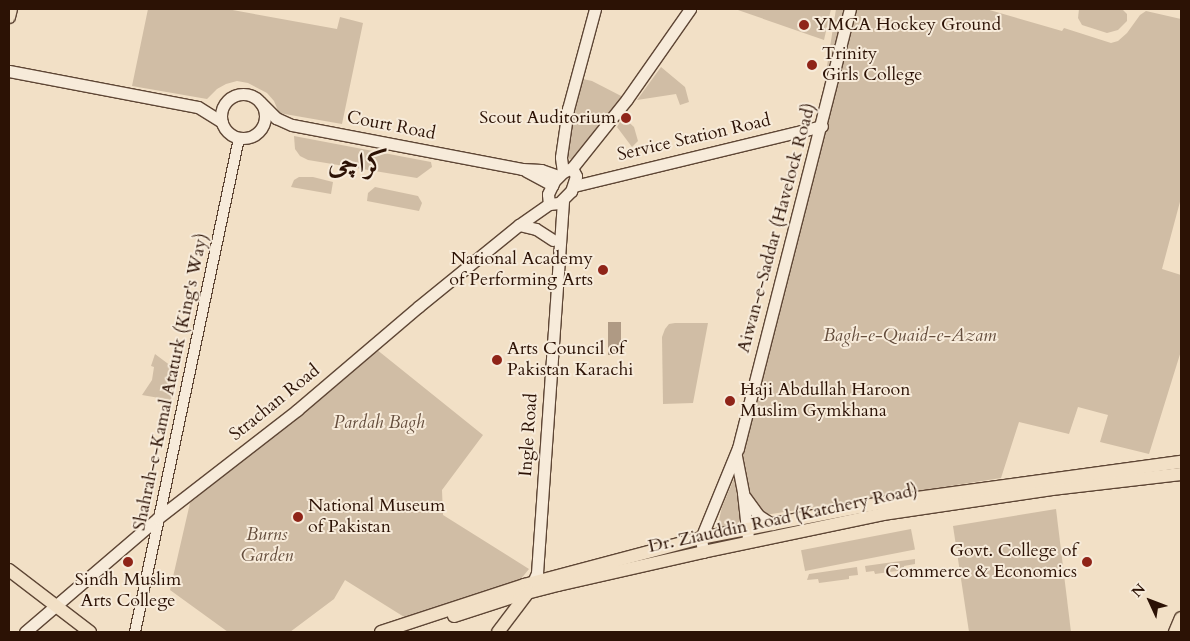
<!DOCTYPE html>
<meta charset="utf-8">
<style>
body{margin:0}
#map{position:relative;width:1190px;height:641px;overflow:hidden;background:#f2e0c6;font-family:Cardo,Amiri,serif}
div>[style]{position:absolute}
.green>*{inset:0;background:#d0bda5;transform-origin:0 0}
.water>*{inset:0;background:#af9a84;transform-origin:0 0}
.roads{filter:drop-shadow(1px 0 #5e4635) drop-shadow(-1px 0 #5e4635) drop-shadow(0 1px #5e4635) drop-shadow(0 -1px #5e4635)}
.tertiary>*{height:10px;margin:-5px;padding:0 5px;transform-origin:5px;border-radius:5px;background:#f7ebda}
.secondary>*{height:11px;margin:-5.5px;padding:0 5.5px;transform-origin:5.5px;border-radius:5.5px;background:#f7ebda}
.secondary>.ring{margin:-5.5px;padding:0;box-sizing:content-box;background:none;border:11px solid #f7ebda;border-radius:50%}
.primary>*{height:12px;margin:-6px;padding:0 6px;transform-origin:6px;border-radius:6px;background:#f2e0c6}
.trunk>*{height:12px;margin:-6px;padding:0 6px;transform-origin:6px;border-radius:6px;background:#f2e0c6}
.dots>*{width:14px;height:14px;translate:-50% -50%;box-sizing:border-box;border:2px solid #f7ebda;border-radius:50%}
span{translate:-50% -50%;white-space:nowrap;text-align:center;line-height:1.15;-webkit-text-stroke:4px #f7ebda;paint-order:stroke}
.poi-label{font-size:18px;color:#2c1205}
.left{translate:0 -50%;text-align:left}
.right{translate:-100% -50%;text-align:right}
.street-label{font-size:18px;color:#2c1205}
.park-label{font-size:18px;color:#654e3d;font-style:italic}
.town-label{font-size:28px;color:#2c1205;font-weight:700}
.frame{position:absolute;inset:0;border:10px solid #2c1205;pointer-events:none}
.north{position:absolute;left:1125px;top:576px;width:50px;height:50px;-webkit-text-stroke:4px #f7ebda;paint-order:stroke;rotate:313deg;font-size:14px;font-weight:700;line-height:20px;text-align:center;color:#2c1205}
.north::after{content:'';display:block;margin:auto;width:18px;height:22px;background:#2c1205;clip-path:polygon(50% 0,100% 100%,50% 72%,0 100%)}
</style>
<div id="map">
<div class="green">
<i style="clip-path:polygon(148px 9px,227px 9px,337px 29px,340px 17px,363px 23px,342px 124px,279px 113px,274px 101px,267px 93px,248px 83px,237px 81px,226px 84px,217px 89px,207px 99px,132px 86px)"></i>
<i style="clip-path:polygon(735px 9px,831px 9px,824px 40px)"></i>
<i style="clip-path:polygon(836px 9px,986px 9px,1062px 31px,1064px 28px,1111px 43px,1118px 41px,1127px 33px,1140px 15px,1146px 11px,1181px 19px,1181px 198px,1162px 269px,1181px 275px,1181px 351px,1149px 454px,1100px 442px,1108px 415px,1078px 407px,1069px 434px,1019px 422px,1001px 478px,746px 518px,736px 456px,811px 167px)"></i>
<i style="clip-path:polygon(1079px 9px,1122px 9px,1127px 14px,1127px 21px,1118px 30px,1107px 33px,1082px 25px,1078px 18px)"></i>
<i style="clip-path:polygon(661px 67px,685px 87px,689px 102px,680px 105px,676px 94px,637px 100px)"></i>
<i style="clip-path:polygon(583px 79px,592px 81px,627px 99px,580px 164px,564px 156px)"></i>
<i style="clip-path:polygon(623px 117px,634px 127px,638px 141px,632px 147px,617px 127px)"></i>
<i style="clip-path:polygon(294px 136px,431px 162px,432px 167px,417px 178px,308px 160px,300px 156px,295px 149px)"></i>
<i style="clip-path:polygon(299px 177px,313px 177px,333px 182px,331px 194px,291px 187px,294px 180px)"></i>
<i style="clip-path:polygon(375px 187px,418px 196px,422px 203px,419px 211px,367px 201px,368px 193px)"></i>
<i style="clip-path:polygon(708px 323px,693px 403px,663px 404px,662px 337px,665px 329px,669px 324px,675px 323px)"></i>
<i style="clip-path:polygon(376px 349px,483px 435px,442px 490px,443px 515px,529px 569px,520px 580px,409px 620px,345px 580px,334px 599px,290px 632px,228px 632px,170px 590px,190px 503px)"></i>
<i style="clip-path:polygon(155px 354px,171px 366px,178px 367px,171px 400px,142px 395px,152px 380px,154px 367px,151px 366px)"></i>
<i style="clip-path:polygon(736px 474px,741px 513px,740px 521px,735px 526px,722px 527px,719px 520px,722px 507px)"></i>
<i style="clip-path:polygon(1056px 509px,1071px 632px,969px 632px,953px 526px)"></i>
<i style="left:911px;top:529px;width:21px;height:112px;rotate:79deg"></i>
<i style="clip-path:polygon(915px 559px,915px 564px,904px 566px,904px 570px,875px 574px,874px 571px,866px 572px,865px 566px)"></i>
<i style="clip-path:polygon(857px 567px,858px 575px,849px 576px,849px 579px,819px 583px,818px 579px,807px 580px,809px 574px)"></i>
</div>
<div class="water">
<i style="left:608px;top:322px;width:13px;height:33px"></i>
</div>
<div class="roads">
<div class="tertiary">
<i style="left:135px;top:632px;width:505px;rotate:-78.11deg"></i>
</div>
<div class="secondary">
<i style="left:9px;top:71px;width:192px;rotate:10.8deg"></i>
<i style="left:198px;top:107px;width:28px;rotate:32deg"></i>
<i class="ring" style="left:221px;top:94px;width:33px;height:33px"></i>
<i style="left:260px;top:102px;width:23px;rotate:45deg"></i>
<i style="left:276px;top:118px;width:17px;rotate:24deg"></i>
<i style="left:292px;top:125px;width:234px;rotate:10.8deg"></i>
<i style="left:522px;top:169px;width:19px;rotate:3deg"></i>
<i style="left:541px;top:170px;width:18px;rotate:19deg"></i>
<i style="left:572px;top:168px;width:88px;rotate:-51.4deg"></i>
<i style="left:627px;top:99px;width:110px;rotate:-55deg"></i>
<i style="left:572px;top:168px;width:9px;rotate:63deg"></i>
<i style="left:576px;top:176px;width:16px;rotate:108deg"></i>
<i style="left:571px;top:191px;width:17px;rotate:135deg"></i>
<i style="left:559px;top:203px;width:10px;rotate:174deg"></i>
<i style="left:549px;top:204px;width:10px;rotate:-96deg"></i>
<i style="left:548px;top:194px;width:14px;rotate:-65deg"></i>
<i style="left:554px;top:181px;width:13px;rotate:-45deg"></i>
<i style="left:563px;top:172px;width:10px;rotate:-24deg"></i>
<i style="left:526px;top:171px;width:30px;rotate:28deg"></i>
<i style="left:563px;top:172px;width:15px;rotate:-98deg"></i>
<i style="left:561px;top:157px;width:49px;rotate:-81.7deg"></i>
<i style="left:568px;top:109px;width:104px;rotate:-74.9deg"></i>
<i style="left:574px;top:186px;width:255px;rotate:-13.6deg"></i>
<i style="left:519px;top:225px;width:17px;rotate:13deg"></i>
<i style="left:536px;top:229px;width:20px;rotate:33deg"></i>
<i style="left:736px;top:456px;width:38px;rotate:79deg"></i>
<i style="left:743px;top:493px;width:45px;rotate:83.7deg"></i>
<i style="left:745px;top:497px;width:22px;rotate:54deg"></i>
<i style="left:758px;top:515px;width:17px;rotate:33deg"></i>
<i style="left:703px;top:552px;width:14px;rotate:-98deg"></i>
<i style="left:701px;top:538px;width:97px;rotate:-67.7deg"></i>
<i style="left:738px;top:448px;width:453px;rotate:-75.7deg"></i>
<i style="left:533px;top:582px;width:10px;rotate:-66deg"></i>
<i style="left:537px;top:573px;width:374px;rotate:-86deg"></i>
<i style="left:25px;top:632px;width:175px;rotate:-40.6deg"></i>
<i style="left:158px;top:518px;width:176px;rotate:-37.8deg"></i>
<i style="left:297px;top:410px;width:159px;rotate:-40.4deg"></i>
<i style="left:418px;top:307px;width:130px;rotate:-39.1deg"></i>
<i style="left:519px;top:225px;width:37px;rotate:-35deg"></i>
</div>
<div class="primary">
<i style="left:9px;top:17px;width:8px;rotate:-76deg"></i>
<i style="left:9px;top:570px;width:102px;rotate:37.4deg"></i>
<i style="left:454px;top:616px;width:68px;rotate:-17.9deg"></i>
<i style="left:519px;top:595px;width:40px;rotate:-14.4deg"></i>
<i style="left:558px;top:585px;width:149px;rotate:-12.8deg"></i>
<i style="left:703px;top:552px;width:184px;rotate:-11.9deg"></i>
<i style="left:883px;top:514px;width:171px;rotate:-8.4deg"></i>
<i style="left:1052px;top:489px;width:130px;rotate:-6.6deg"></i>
<i style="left:381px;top:632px;width:151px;rotate:-18.2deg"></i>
<i style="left:524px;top:585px;width:183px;rotate:-14.9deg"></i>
<i style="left:701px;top:538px;width:183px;rotate:-11deg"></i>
<i style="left:881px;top:503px;width:303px;rotate:-7.8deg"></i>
<i style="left:498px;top:632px;width:51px;rotate:-52.9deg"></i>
</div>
<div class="trunk">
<i style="left:1175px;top:632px;width:15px;rotate:-67deg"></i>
</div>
</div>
<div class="dots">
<i style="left:804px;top:25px;background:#8f2418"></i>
<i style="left:812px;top:65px;background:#8f2418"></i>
<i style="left:626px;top:118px;background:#8f2418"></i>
<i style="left:603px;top:270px;background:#8f2418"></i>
<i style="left:497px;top:360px;background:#8f2418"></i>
<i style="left:730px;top:401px;background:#8f2418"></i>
<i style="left:298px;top:517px;background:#8f2418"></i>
<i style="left:128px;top:562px;background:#8f2418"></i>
<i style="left:1087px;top:562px;background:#8f2418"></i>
</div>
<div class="poi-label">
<span class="left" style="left:814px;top:25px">YMCA Hockey Ground</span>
<span class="left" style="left:822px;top:65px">Trinity<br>Girls College</span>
<span class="right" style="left:616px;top:118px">Scout Auditorium</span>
<span class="right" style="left:593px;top:270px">National Academy<br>of Performing Arts</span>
<span class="left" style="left:507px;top:360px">Arts Council of<br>Pakistan Karachi</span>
<span class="left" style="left:740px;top:401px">Haji Abdullah Haroon<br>Muslim Gymkhana</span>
<span class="left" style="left:308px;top:517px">National Museum<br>of Pakistan</span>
<span class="right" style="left:1077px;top:562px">Govt. College of<br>Commerce &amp; Economics</span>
<span style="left:128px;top:591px">Sindh Muslim<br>Arts College</span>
</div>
<div class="street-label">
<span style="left:391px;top:126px;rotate:11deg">Court Road</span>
<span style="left:694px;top:138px;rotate:-13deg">Service Station Road</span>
<span style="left:777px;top:228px;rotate:-75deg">Aiwan-e-Saddar (Havelock Road)</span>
<span style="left:171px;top:382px;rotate:-78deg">Shahrah-e-Kamal Ataturk (King's Way)</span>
<span style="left:275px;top:403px;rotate:-39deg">Strachan Road</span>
<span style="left:529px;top:435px;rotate:-86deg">Ingle Road</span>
<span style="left:783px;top:519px;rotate:-12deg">Dr. Ziauddin Road (Katchery Road)</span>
</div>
<div class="park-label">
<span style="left:910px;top:336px">Bagh-e-Quaid-e-Azam</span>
<span style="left:379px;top:423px">Pardah Bagh</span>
<span style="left:267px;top:546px">Burns<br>Garden</span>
</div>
<div class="town-label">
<span style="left:358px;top:163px">کراچی</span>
</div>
<div class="frame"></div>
<div class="north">N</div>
</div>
